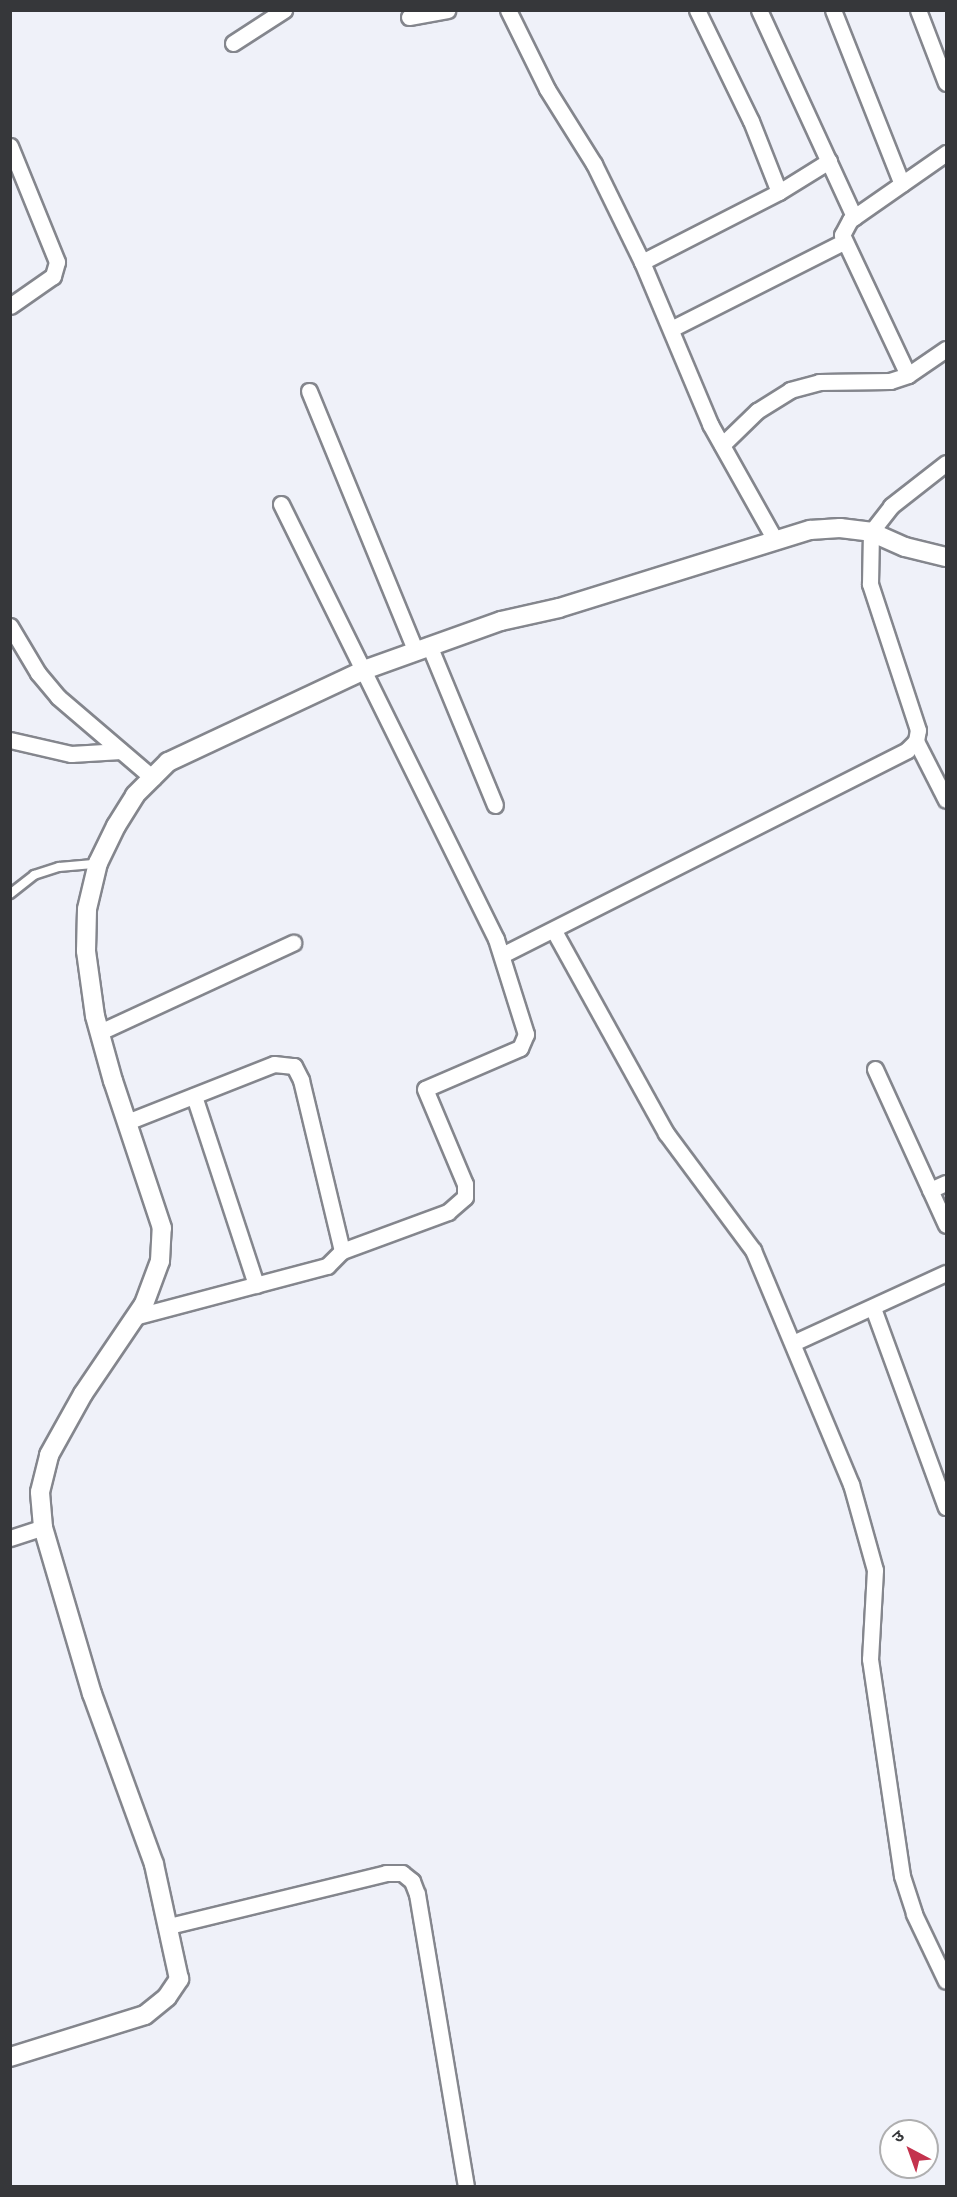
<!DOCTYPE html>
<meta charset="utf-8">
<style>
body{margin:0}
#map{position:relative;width:957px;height:2197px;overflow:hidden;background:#eff1f9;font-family:Karla,"Noto Sans Devanagari",sans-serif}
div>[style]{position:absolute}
.roads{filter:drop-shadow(2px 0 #84868d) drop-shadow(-2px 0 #84868d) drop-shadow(0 2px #84868d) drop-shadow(0 -2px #84868d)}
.service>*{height:8px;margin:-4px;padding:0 4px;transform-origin:4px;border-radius:4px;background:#fff}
.minor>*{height:15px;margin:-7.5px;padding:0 7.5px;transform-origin:7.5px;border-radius:7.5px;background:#fff}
.tertiary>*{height:18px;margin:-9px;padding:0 9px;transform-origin:9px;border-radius:9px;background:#fff}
span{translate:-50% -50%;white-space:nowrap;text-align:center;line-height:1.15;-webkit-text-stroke:6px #fff;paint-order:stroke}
.frame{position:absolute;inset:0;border:12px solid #36373a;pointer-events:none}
.north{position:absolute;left:879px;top:2119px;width:60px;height:60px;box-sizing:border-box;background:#fff;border:2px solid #afafb0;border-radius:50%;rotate:319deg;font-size:16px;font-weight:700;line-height:24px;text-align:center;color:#36373a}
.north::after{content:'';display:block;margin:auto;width:21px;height:27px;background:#c4334e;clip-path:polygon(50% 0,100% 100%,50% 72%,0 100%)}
</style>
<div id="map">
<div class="roads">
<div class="service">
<i style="left:10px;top:894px;width:31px;rotate:-38deg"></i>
<i style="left:34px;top:875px;width:26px;rotate:-18deg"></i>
<i style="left:59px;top:867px;width:37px;rotate:-5deg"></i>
</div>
<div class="minor">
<i style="left:508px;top:10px;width:88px;rotate:63.7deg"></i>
<i style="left:547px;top:89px;width:89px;rotate:57.9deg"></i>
<i style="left:594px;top:164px;width:109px;rotate:63.9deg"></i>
<i style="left:642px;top:262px;width:176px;rotate:67.2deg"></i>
<i style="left:710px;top:424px;width:133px;rotate:60.7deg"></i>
<i style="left:697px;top:10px;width:123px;rotate:64.1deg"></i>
<i style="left:751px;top:121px;width:76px;rotate:68.5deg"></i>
<i style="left:759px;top:10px;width:228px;rotate:65.3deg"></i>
<i style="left:833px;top:10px;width:187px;rotate:68.4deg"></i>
<i style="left:918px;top:10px;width:78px;rotate:69deg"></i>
<i style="left:409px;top:17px;width:39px;rotate:-10deg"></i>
<i style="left:233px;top:43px;width:61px;rotate:-32.9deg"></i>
<i style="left:10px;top:146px;width:125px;rotate:67.9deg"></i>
<i style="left:57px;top:262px;width:15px;rotate:106deg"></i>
<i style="left:53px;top:276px;width:52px;rotate:145.1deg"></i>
<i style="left:642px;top:262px;width:154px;rotate:-27.1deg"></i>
<i style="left:779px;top:192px;width:59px;rotate:-31.8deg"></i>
<i style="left:671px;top:329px;width:193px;rotate:-26.8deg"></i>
<i style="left:908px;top:375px;width:155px;rotate:-115.2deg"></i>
<i style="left:842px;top:235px;width:17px;rotate:-62deg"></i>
<i style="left:850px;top:220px;width:117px;rotate:-34.9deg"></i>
<i style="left:309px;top:391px;width:280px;rotate:67.7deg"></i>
<i style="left:722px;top:445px;width:49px;rotate:-44.2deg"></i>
<i style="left:757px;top:411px;width:39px;rotate:-32deg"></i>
<i style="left:790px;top:390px;width:30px;rotate:-15deg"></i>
<i style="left:819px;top:382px;width:71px;rotate:-0.8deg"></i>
<i style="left:890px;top:381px;width:19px;rotate:-18deg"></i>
<i style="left:908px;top:375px;width:46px;rotate:-34.4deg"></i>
<i style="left:281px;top:504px;width:485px;rotate:63.7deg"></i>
<i style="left:496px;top:939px;width:100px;rotate:72.5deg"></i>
<i style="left:526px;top:1034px;width:15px;rotate:113deg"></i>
<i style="left:520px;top:1048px;width:103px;rotate:156.7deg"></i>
<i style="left:425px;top:1089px;width:103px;rotate:67.2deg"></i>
<i style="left:465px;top:1184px;width:13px;rotate:90deg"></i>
<i style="left:465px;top:1197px;width:23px;rotate:139deg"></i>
<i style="left:448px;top:1212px;width:113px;rotate:159.8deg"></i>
<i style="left:10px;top:626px;width:55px;rotate:59.2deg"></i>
<i style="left:38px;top:673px;width:31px;rotate:50deg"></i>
<i style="left:58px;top:697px;width:125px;rotate:40.5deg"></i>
<i style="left:429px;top:645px;width:173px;rotate:67.6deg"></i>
<i style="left:10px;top:740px;width:63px;rotate:12.9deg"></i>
<i style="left:71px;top:754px;width:50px;rotate:-3.4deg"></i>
<i style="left:916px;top:741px;width:66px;rotate:63deg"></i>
<i style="left:554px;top:931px;width:231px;rotate:61deg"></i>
<i style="left:666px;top:1133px;width:146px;rotate:53.4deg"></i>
<i style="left:753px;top:1250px;width:254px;rotate:67.3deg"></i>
<i style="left:851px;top:1484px;width:89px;rotate:74.4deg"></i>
<i style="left:875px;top:1570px;width:89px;rotate:93.2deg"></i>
<i style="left:870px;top:1659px;width:219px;rotate:81.6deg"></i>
<i style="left:902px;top:1876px;width:40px;rotate:72deg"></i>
<i style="left:914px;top:1914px;width:74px;rotate:64.5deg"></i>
<i style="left:502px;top:955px;width:454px;rotate:-26.8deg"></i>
<i style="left:907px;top:750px;width:13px;rotate:-45deg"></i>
<i style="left:916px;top:741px;width:11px;rotate:-80deg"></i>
<i style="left:918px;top:730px;width:154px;rotate:-108.2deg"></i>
<i style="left:870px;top:584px;width:52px;rotate:-88.9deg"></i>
<i style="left:871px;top:532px;width:33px;rotate:-52deg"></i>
<i style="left:891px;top:506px;width:70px;rotate:-38deg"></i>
<i style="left:100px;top:1032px;width:213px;rotate:-24.8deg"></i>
<i style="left:875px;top:1069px;width:171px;rotate:65.5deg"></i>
<i style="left:194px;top:1096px;width:199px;rotate:71.8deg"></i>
<i style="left:127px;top:1122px;width:158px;rotate:-21.5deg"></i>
<i style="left:274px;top:1064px;width:20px;rotate:6deg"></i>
<i style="left:294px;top:1066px;width:16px;rotate:63deg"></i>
<i style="left:301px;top:1080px;width:176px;rotate:76.5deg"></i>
<i style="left:342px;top:1251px;width:21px;rotate:135deg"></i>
<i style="left:327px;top:1266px;width:200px;rotate:165.2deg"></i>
<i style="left:930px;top:1190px;width:17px;rotate:-24deg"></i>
<i style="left:873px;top:1308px;width:212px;rotate:69.9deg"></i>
<i style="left:793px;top:1343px;width:168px;rotate:-24.6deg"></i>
<i style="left:10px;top:1538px;width:35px;rotate:-18deg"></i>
<i style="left:169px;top:1926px;width:223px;rotate:-13.7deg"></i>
<i style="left:386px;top:1873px;width:16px"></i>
<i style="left:402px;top:1873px;width:13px;rotate:39deg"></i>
<i style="left:412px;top:1881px;width:14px;rotate:69deg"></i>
<i style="left:417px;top:1894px;width:296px;rotate:80.5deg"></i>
</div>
<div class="tertiary">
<i style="left:10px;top:2057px;width:141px;rotate:-17.3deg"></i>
<i style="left:145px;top:2015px;width:28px;rotate:-39deg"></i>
<i style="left:167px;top:1997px;width:22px;rotate:-56deg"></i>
<i style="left:179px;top:1979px;width:118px;rotate:-102.3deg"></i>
<i style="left:154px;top:1864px;width:181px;rotate:-110deg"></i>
<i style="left:92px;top:1694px;width:174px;rotate:-106.4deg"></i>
<i style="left:43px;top:1527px;width:35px;rotate:-95deg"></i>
<i style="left:40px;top:1492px;width:38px;rotate:-76deg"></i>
<i style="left:49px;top:1455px;width:70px;rotate:-60.9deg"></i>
<i style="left:83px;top:1394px;width:109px;rotate:-55.9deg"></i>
<i style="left:144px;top:1304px;width:46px;rotate:-69.6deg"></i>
<i style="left:160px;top:1261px;width:33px;rotate:-87deg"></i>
<i style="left:162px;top:1228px;width:155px;rotate:-108.4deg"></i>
<i style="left:113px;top:1081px;width:67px;rotate:-105.5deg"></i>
<i style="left:95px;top:1016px;width:66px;rotate:-97.9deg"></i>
<i style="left:86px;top:951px;width:42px;rotate:-88.6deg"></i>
<i style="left:87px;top:909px;width:47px;rotate:-76.6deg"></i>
<i style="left:98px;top:863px;width:41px;rotate:-64.1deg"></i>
<i style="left:116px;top:826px;width:36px;rotate:-58deg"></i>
<i style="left:135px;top:795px;width:47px;rotate:-45deg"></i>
<i style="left:168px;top:762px;width:217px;rotate:-25.1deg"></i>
<i style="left:364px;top:670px;width:145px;rotate:-19.7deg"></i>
<i style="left:501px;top:621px;width:59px;rotate:-12.6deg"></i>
<i style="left:559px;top:608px;width:263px;rotate:-17.3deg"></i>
<i style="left:810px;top:530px;width:30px;rotate:-4deg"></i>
<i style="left:840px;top:528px;width:31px;rotate:7deg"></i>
<i style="left:871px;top:532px;width:37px;rotate:24deg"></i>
<i style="left:905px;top:547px;width:42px;rotate:13.7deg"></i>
</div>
</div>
<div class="frame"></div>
<div class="north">उ</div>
</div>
